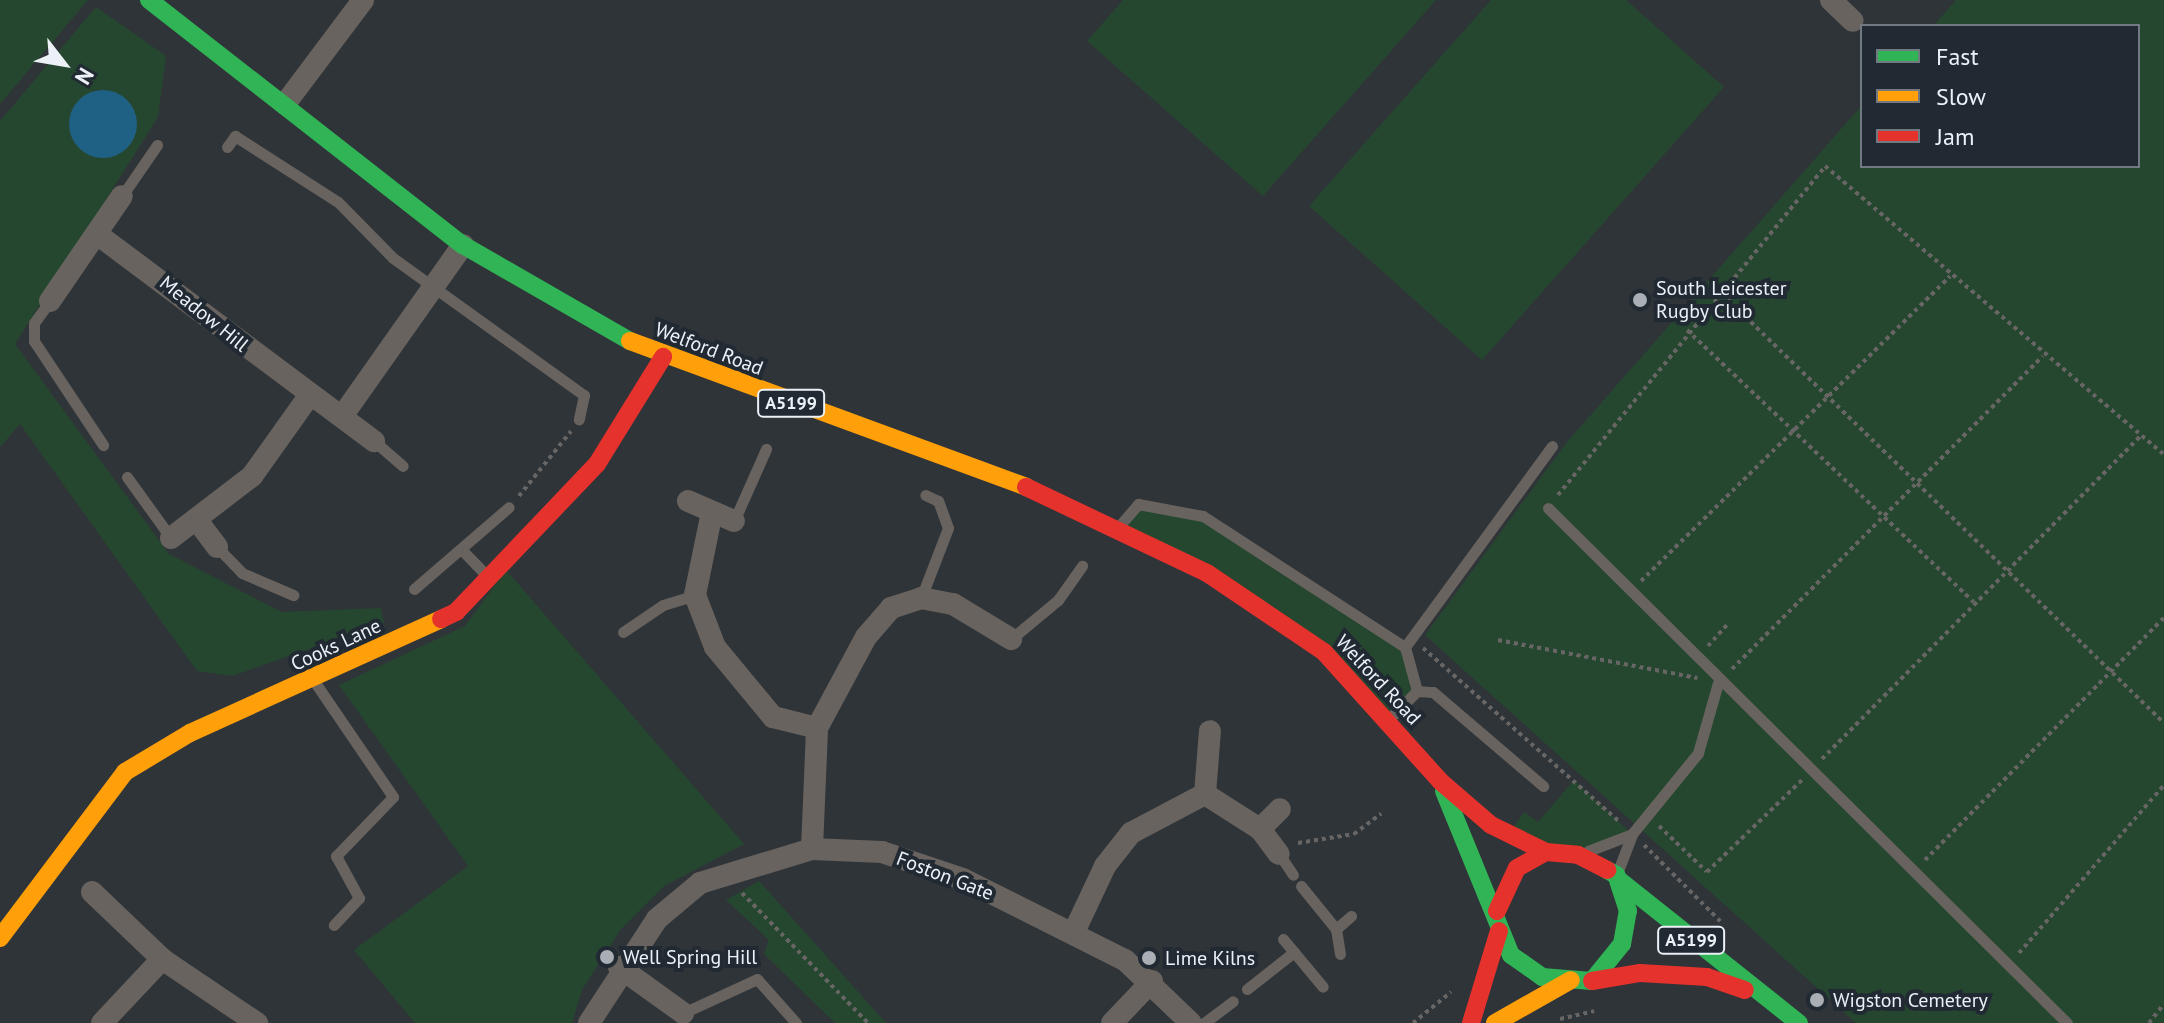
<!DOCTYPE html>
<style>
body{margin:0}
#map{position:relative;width:2164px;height:1023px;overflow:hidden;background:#2f3439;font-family:"PT Sans",sans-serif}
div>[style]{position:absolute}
.green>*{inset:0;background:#26472f}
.water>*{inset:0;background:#1f6085}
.round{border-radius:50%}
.path>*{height:4px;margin-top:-2px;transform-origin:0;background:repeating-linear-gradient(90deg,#686665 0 4px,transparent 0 8px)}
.lane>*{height:11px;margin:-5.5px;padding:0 5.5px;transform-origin:5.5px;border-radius:5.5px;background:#68635e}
.street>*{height:22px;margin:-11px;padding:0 11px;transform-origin:11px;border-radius:11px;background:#68635e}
.fast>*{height:18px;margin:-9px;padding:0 9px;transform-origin:9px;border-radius:9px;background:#30b455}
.slow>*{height:18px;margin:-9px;padding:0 9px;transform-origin:9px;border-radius:9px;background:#ff9f0a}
.jam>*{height:18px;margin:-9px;padding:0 9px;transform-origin:9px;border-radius:9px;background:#e5322d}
.dots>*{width:22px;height:22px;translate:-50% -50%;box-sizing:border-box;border:4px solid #212a33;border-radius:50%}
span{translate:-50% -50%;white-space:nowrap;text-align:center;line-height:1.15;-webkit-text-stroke:8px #212a33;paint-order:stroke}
.shield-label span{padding:2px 6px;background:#212a33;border:2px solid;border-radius:6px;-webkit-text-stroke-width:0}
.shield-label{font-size:18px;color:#ebf1f7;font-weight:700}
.poi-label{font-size:20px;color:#ebf1f7}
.left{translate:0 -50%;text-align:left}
.street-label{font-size:20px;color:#ebf1f7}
.legend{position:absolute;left:1860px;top:24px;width:280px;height:144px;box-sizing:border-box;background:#212a33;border:2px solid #727a81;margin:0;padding:10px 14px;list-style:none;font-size:24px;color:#ebf1f7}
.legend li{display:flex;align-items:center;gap:16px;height:40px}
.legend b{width:40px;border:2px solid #727a81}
.north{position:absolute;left:24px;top:24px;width:80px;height:80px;-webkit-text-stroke:6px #212a33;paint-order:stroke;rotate:121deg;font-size:22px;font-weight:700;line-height:32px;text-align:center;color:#ebf1f7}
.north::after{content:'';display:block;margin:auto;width:28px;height:36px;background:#ebf1f7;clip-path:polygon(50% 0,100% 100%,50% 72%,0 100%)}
</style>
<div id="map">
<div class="green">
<i style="clip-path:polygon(0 0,88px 0,0 104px)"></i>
<i style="clip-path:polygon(1123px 0,1436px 0,1263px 196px,1087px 41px)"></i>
<i style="clip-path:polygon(1491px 0,1626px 0,1724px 87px,1482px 360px,1309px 206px)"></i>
<i style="clip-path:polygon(1956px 0,2164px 0,2164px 1023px,1856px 1023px,1425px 635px,1567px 442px,1862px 105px,1862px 166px,2138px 166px,2138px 26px,1933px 26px)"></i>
<i style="clip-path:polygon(96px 7px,166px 56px,158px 117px,15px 344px,169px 554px,282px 612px,381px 608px,384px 623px,232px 676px,197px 671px,20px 424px,0 447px,0 121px)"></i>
<i style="clip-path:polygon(1138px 504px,1203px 516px,1405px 647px,1417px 691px,1388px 720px,1324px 652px,1117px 529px)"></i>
<i style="clip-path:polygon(506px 570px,744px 844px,664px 886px,621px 929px,582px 990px,572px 1023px,415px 1023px,354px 950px,468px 866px,339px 685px,465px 626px)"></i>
<i style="clip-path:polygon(1574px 780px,1632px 834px,1578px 855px,1509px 834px,1524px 812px,1538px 822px)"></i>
<i style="clip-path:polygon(759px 881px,886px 1023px,835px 1023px,764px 954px,769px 940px,726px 900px)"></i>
</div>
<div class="water">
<i class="round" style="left:69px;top:90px;width:68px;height:68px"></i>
</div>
<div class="path">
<i style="left:1722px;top:294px;width:616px;rotate:44.14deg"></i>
<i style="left:1687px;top:330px;width:395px;rotate:43.5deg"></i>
<i style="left:1558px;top:495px;width:424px;rotate:-50.9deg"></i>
<i style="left:1825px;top:166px;width:445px;rotate:40.4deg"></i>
<i style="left:519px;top:496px;width:83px;rotate:-51.3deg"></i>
<i style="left:1641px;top:581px;width:434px;rotate:-44.6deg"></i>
<i style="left:1498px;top:640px;width:203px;rotate:10.8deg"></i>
<i style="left:1708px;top:646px;width:31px;rotate:-48deg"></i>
<i style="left:1423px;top:648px;width:263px;rotate:41.5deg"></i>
<i style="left:1732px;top:669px;width:441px;rotate:-45.2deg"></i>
<i style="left:1822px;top:759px;width:454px;rotate:-45.4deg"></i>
<i style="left:1659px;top:826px;width:66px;rotate:43.8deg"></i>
<i style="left:1707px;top:872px;width:132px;rotate:-44.1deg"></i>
<i style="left:1298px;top:843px;width:57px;rotate:-9.1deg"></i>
<i style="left:1354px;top:834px;width:34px;rotate:-37deg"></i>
<i style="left:1644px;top:845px;width:112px;rotate:45deg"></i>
<i style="left:1925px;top:860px;width:340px;rotate:-45.4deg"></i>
<i style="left:742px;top:893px;width:181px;rotate:45.9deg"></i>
<i style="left:2019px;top:953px;width:222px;rotate:-49.2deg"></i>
<i style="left:1560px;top:1019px;width:35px;rotate:-13deg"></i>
<i style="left:1413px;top:1023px;width:49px;rotate:-39.2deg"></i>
<i style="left:2149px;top:1023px;width:24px;rotate:-52deg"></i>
</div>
<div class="lane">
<i style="left:227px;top:147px;width:14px;rotate:-54deg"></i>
<i style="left:235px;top:136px;width:122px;rotate:32.7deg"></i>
<i style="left:338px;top:202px;width:78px;rotate:45.5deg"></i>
<i style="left:393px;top:258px;width:235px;rotate:35.7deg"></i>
<i style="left:584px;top:395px;width:25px;rotate:102deg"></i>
<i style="left:122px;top:196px;width:62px;rotate:-55.5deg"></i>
<i style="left:50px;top:301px;width:27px;rotate:126deg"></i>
<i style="left:34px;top:323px;width:18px;rotate:90deg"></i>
<i style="left:34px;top:341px;width:125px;rotate:56.4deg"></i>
<i style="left:374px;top:441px;width:38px;rotate:41deg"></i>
<i style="left:127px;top:477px;width:75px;rotate:54.2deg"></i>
<i style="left:1548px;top:508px;width:731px;rotate:44.78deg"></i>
<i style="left:734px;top:521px;width:79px;rotate:-66deg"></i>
<i style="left:1120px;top:525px;width:28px;rotate:-49deg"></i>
<i style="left:1138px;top:504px;width:66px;rotate:10.5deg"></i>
<i style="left:1203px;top:516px;width:241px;rotate:33deg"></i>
<i style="left:1405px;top:647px;width:46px;rotate:74.7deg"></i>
<i style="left:1417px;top:691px;width:38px;rotate:135deg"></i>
<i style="left:217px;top:547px;width:36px;rotate:46deg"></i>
<i style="left:242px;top:573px;width:56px;rotate:23.3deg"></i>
<i style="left:461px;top:549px;width:36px;rotate:46deg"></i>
<i style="left:414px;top:589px;width:125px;rotate:-40.8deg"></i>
<i style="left:921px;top:598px;width:75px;rotate:-68.9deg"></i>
<i style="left:948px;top:528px;width:29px;rotate:-110deg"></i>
<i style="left:938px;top:501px;width:14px;rotate:-155deg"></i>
<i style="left:623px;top:632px;width:48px;rotate:-34deg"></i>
<i style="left:663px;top:605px;width:34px;rotate:-17deg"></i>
<i style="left:1011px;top:639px;width:61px;rotate:-39.7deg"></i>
<i style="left:1058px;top:600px;width:42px;rotate:-54.8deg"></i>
<i style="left:1405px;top:647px;width:249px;rotate:-53.8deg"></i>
<i style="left:314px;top:681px;width:140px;rotate:55.7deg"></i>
<i style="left:393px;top:797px;width:82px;rotate:134deg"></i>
<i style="left:336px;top:856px;width:48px;rotate:61.3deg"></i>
<i style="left:359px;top:898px;width:37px;rotate:133deg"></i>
<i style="left:1417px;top:691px;width:16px;rotate:4deg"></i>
<i style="left:1433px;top:692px;width:145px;rotate:40.5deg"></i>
<i style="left:1588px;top:851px;width:47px;rotate:-21.1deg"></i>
<i style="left:1279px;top:854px;width:25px;rotate:56deg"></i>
<i style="left:1618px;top:871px;width:40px;rotate:-69deg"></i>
<i style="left:1632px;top:834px;width:104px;rotate:-50.8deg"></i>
<i style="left:1698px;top:753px;width:73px;rotate:-74.1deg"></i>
<i style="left:1301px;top:886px;width:55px;rotate:50.9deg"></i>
<i style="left:1283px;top:939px;width:62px;rotate:50.2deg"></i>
<i style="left:1340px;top:954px;width:25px;rotate:-99deg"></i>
<i style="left:1336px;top:929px;width:20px;rotate:-41deg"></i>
<i style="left:1247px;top:989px;width:60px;rotate:-38.2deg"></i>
<i style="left:683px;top:1013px;width:81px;rotate:-24.7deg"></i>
<i style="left:757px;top:979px;width:59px;rotate:48.4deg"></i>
<i style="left:1204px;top:1023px;width:36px;rotate:-37deg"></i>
</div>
<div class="street">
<i style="left:1831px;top:0;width:30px;rotate:44deg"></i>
<i style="left:285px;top:104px;width:130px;rotate:-53.1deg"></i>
<i style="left:97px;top:234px;width:346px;rotate:36.8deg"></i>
<i style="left:50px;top:301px;width:127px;rotate:-55.6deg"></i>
<i style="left:343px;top:415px;width:208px;rotate:-54.8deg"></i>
<i style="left:688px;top:501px;width:50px;rotate:23.5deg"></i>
<i style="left:712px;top:512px;width:85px;rotate:101.6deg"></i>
<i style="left:695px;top:595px;width:56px;rotate:69deg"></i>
<i style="left:715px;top:647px;width:91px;rotate:50.4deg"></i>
<i style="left:773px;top:717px;width:45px;rotate:14deg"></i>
<i style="left:196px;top:519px;width:35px;rotate:53deg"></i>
<i style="left:171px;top:538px;width:102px;rotate:-37.4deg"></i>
<i style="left:252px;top:476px;width:98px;rotate:-54.5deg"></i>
<i style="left:1205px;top:794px;width:63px;rotate:-85.5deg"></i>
<i style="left:1260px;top:829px;width:28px;rotate:-45deg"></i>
<i style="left:812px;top:849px;width:121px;rotate:-87.6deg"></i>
<i style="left:817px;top:728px;width:103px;rotate:-61.7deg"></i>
<i style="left:866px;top:637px;width:38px;rotate:-49deg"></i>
<i style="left:891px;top:608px;width:32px;rotate:-18deg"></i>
<i style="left:921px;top:598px;width:33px;rotate:11deg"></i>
<i style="left:953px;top:604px;width:68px;rotate:31.1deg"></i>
<i style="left:92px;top:892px;width:97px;rotate:43.7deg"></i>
<i style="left:162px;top:959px;width:115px;rotate:34deg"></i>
<i style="left:1074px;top:932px;width:73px;rotate:-64.8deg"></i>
<i style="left:1105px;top:866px;width:42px;rotate:-51.8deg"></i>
<i style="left:1131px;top:833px;width:84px;rotate:-27.8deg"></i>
<i style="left:1205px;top:794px;width:65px;rotate:32.5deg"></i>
<i style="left:1260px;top:829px;width:31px;rotate:53deg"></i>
<i style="left:619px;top:967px;width:79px;rotate:35.7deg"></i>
<i style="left:102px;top:1023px;width:88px;rotate:-46.8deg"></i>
<i style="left:589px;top:1023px;width:124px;rotate:-56.8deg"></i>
<i style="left:657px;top:919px;width:56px;rotate:-39.9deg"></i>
<i style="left:700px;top:883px;width:117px;rotate:-16.9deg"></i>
<i style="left:812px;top:849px;width:70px;rotate:2.5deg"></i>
<i style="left:882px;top:852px;width:85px;rotate:18.4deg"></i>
<i style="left:963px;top:879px;width:181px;rotate:26.6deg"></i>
<i style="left:1125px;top:960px;width:91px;rotate:43.7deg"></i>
<i style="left:1112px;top:1023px;width:58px;rotate:-46.4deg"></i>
</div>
<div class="fast">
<i style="left:149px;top:0;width:398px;rotate:38deg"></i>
<i style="left:463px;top:245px;width:193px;rotate:29.9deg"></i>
<i style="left:1444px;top:791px;width:177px;rotate:67.8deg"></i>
<i style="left:1511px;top:955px;width:38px;rotate:35deg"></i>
<i style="left:1542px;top:977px;width:50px;rotate:4.6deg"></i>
<i style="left:1592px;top:981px;width:48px;rotate:-51deg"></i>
<i style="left:1622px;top:944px;width:34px;rotate:-80deg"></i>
<i style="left:1628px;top:911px;width:38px;rotate:-108deg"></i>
<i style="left:1616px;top:875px;width:10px;rotate:-151deg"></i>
<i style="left:1619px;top:880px;width:230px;rotate:38.5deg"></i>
</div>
<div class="slow">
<i style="left:630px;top:341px;width:422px;rotate:20.2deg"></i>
<i style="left:0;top:938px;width:208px;rotate:-53deg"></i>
<i style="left:125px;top:772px;width:76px;rotate:-31deg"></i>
<i style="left:190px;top:733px;width:276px;rotate:-24.4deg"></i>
<i style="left:1495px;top:1023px;width:87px;rotate:-29.5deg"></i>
</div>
<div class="jam">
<i style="left:1026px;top:487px;width:200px;rotate:25.4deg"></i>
<i style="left:1207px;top:573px;width:141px;rotate:34deg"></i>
<i style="left:1324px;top:652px;width:173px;rotate:48deg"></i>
<i style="left:1440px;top:781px;width:67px;rotate:40.8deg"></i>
<i style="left:1491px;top:825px;width:61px;rotate:26.1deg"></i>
<i style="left:441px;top:619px;width:17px;rotate:-25deg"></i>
<i style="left:456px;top:612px;width:204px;rotate:-46.4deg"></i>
<i style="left:597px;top:464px;width:126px;rotate:-58.3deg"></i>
<i style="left:1497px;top:911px;width:47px;rotate:-65.1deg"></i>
<i style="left:1517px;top:868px;width:33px;rotate:-29deg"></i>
<i style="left:1546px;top:852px;width:32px;rotate:5deg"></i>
<i style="left:1578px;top:855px;width:33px;rotate:27deg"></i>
<i style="left:1592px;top:981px;width:49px;rotate:-9.5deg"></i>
<i style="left:1640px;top:973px;width:67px;rotate:3.4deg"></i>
<i style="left:1707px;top:977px;width:40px;rotate:18.9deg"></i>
<i style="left:1471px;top:1023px;width:96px;rotate:-73.1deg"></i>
</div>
<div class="dots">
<i style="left:1640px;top:300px;background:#a9afb4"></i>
<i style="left:607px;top:957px;background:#a9afb4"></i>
<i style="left:1149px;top:958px;background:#a9afb4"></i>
<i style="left:1817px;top:1000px;background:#a9afb4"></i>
</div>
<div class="shield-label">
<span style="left:791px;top:403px">A5199</span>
<span style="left:1691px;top:940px">A5199</span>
</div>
<div class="poi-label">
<span class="left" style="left:1656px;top:300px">South Leicester<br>Rugby Club</span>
<span class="left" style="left:623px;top:957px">Well Spring Hill</span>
<span class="left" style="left:1165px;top:958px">Lime Kilns</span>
<span class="left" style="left:1833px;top:1000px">Wigston Cemetery</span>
</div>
<div class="street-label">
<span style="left:204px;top:314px;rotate:39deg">Meadow Hill</span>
<span style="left:709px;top:349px;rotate:21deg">Welford Road</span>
<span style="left:336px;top:645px;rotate:-25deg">Cooks Lane</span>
<span style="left:1378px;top:680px;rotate:47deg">Welford Road</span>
<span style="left:945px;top:876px;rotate:21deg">Foston Gate</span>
</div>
<ul class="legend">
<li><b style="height:10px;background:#30b455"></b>Fast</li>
<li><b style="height:10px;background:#ff9f0a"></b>Slow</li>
<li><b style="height:10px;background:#e5322d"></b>Jam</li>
</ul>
<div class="north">N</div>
</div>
